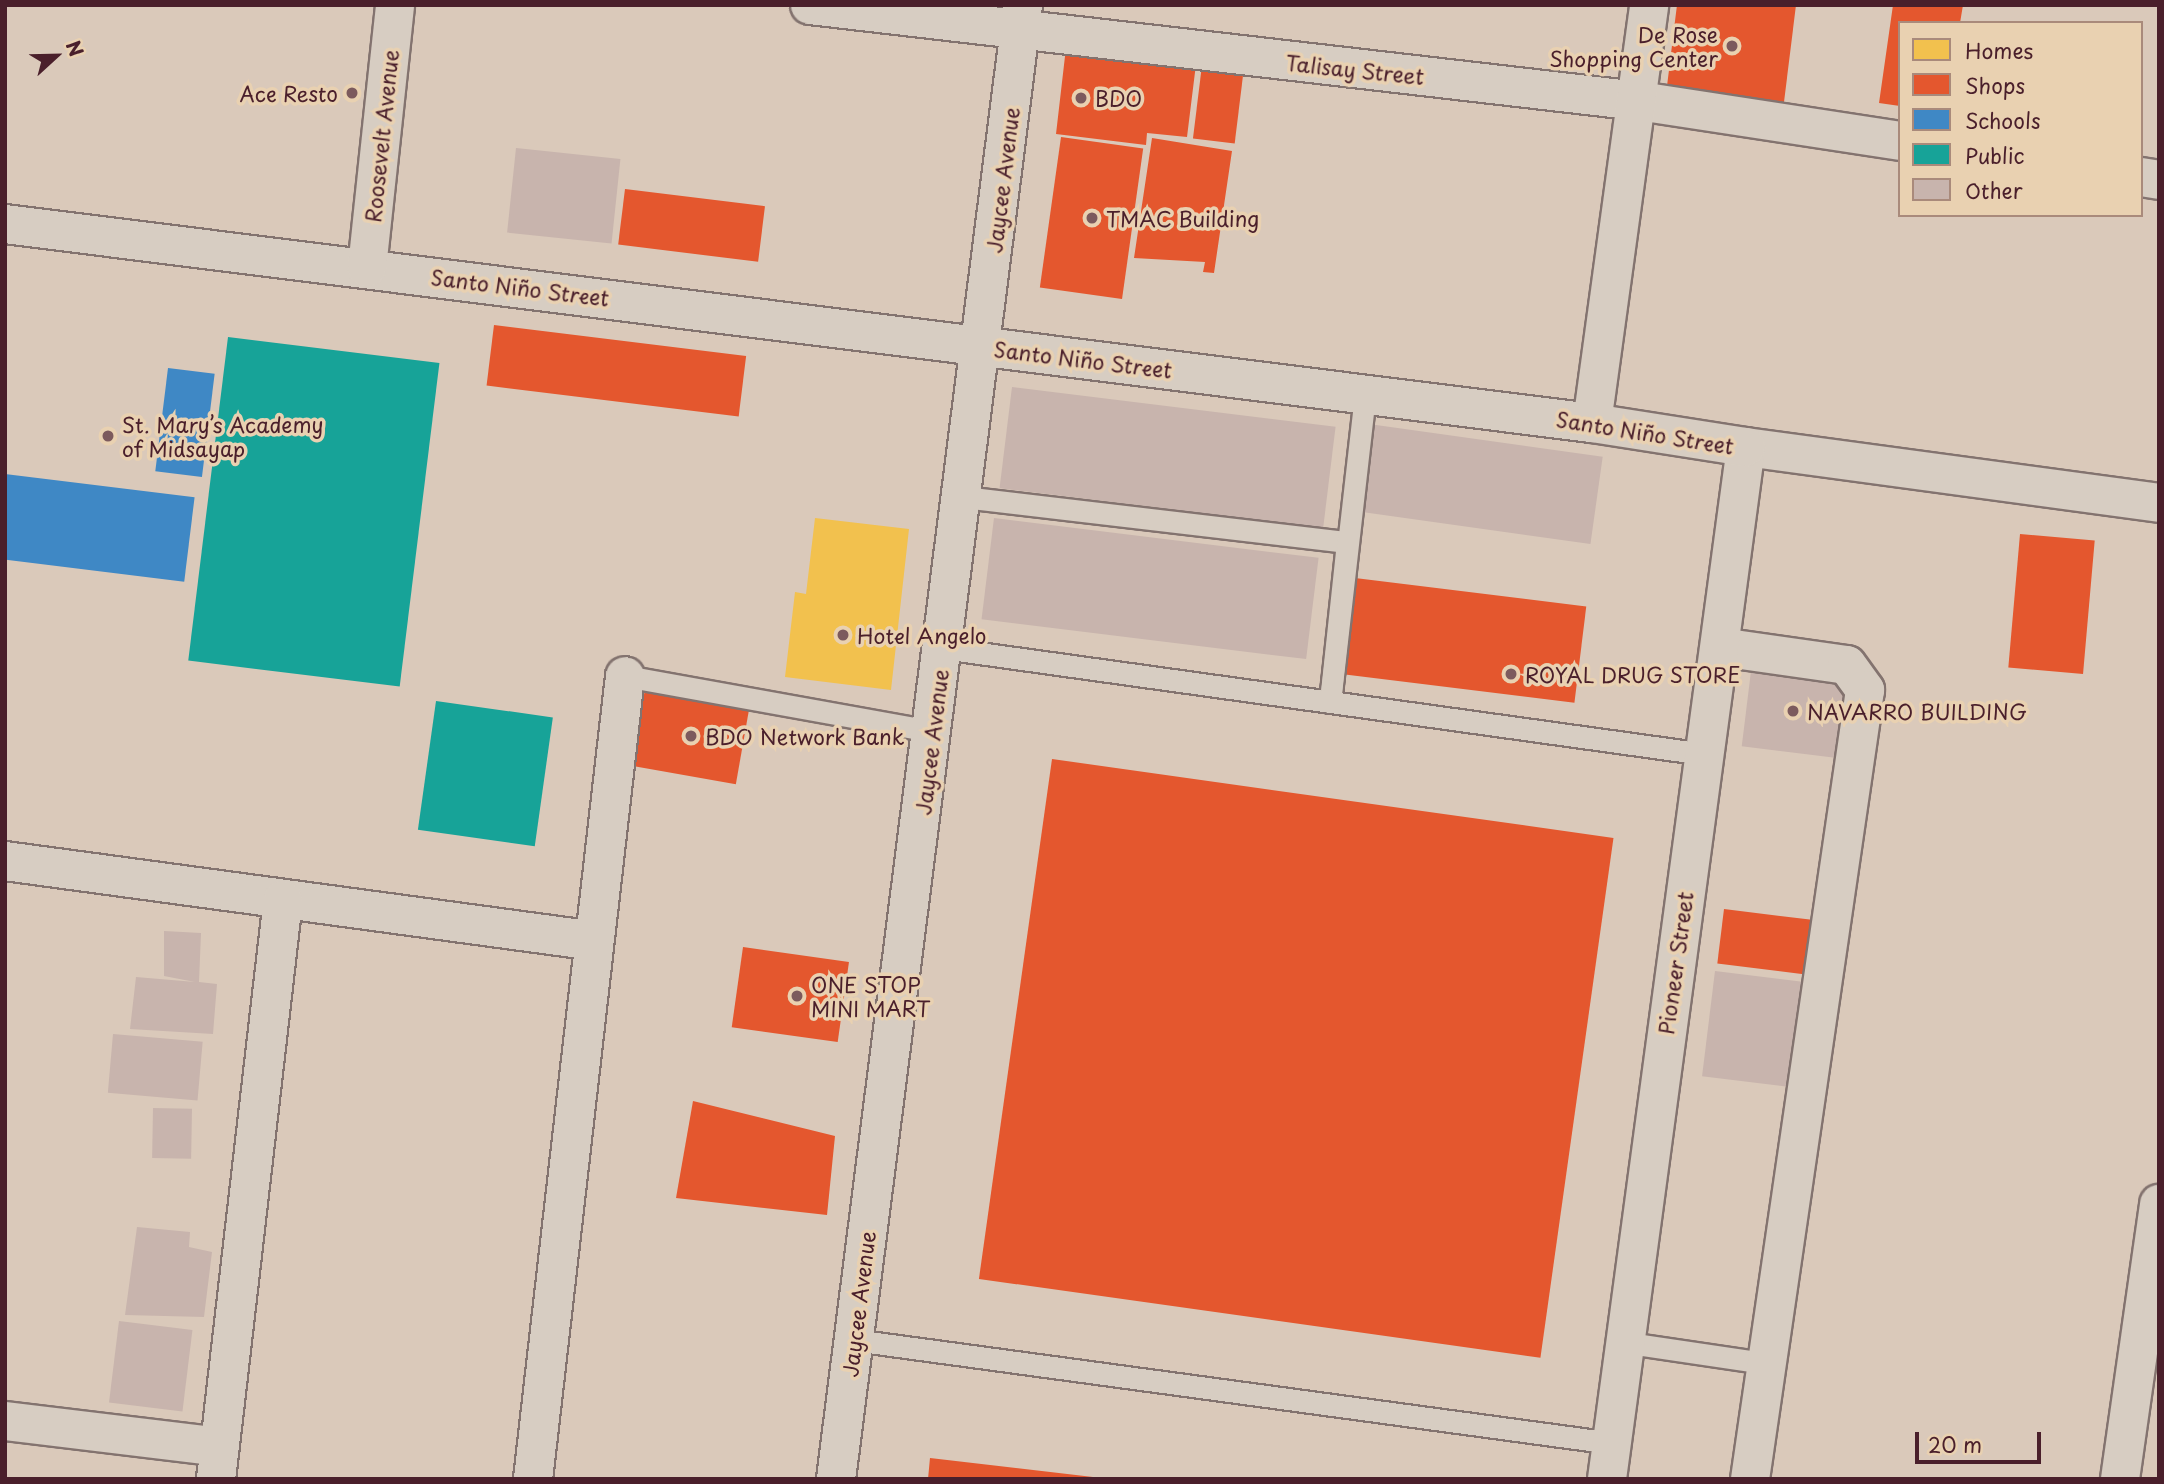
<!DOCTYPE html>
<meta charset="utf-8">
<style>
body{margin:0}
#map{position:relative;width:2164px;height:1484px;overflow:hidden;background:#dac9ba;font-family:"Playpen Sans",sans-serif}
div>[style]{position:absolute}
.homes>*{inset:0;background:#f2c14e}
.shops>*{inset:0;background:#e4572e;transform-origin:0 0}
.schools>*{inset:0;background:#3f88c5;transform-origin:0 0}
.public>*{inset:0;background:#17a398;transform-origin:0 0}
.building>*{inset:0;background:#c8b4ad;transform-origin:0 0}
.roads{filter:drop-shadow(2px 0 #83736f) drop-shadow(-2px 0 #83736f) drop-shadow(0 2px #83736f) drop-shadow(0 -2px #83736f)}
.lane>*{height:21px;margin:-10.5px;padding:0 10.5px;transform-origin:10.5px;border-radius:10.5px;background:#d7cdc2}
.street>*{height:38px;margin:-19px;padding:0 19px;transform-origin:19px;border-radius:19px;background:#d7cdc2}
.secondary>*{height:38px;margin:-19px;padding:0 19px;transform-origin:19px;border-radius:19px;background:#d7cdc2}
.dots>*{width:19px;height:19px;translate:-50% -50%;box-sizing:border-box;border:4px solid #e9d1b1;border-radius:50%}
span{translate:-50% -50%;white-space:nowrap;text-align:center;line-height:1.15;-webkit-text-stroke:7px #e9d1b1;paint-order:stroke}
.poi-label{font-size:21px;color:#4a1f2b}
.right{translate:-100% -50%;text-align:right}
.left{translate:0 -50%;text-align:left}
.street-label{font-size:21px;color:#4a1f2b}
.frame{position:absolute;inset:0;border:7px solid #4a1f2b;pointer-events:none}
.legend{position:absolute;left:1898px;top:21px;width:245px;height:196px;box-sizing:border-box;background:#e9d1b1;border:2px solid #a98a7b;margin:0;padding:9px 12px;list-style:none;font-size:21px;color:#4a1f2b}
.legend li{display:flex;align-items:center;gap:14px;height:35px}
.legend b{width:35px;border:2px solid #a98a7b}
.north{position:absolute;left:21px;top:21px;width:70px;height:70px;-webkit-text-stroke:5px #e9d1b1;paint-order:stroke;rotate:68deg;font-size:19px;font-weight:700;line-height:28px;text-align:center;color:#4a1f2b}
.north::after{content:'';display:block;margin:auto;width:24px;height:32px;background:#4a1f2b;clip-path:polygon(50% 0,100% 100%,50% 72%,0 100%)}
.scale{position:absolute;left:1915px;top:1432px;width:126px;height:32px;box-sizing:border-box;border:4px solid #4a1f2b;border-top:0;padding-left:9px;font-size:21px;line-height:24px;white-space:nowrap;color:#4a1f2b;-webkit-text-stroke:5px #e9d1b1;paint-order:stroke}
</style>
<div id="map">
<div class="homes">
<i style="clip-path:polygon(815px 518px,909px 529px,891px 690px,785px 677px,795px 592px,806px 594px)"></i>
</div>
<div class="shops">
<i style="clip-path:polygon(1677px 5px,1796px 5px,1784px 102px,1667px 86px)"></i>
<i style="clip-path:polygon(1893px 5px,1963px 5px,1960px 23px,1900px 23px,1900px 106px,1879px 103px)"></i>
<i style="clip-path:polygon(1067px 39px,1197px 56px,1187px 137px,1147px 133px,1146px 145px,1056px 134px)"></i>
<i style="left:1202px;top:65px;width:42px;height:74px;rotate:7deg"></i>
<i style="left:1061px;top:137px;width:83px;height:152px;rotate:8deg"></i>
<i style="clip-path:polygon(1152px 138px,1232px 151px,1214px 273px,1203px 272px,1205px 262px,1134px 258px)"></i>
<i style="left:625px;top:189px;width:141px;height:56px;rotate:7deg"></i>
<i style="left:494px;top:325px;width:254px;height:61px;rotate:7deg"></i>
<i style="left:2020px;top:534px;width:75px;height:134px;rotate:5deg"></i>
<i style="left:1355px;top:578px;width:233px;height:97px;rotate:7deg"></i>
<i style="left:645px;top:689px;width:106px;height:78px;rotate:10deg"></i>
<i style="left:1052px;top:759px;width:567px;height:525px;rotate:8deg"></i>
<i style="left:1724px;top:909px;width:97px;height:55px;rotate:7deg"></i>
<i style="left:743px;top:947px;width:107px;height:81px;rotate:8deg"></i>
<i style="clip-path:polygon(693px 1101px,835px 1136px,827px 1215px,676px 1198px)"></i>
<i style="clip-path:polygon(930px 1458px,1093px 1477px,1093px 1479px,928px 1479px)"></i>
</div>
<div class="schools">
<i style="left:168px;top:368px;width:47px;height:104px;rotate:7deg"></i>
<i style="left:5px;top:474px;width:191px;height:85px;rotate:7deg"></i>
</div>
<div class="public">
<i style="left:228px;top:337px;width:213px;height:326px;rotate:7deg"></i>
<i style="left:436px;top:701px;width:118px;height:130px;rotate:8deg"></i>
</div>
<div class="building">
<i style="left:516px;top:148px;width:105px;height:85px;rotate:6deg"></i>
<i style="left:1012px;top:387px;width:326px;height:102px;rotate:7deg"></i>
<i style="left:1369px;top:424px;width:236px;height:88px;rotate:8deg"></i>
<i style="left:994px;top:518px;width:327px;height:102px;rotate:7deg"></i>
<i style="left:1752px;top:663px;width:94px;height:84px;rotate:7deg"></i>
<i style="clip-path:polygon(164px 931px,201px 933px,199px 982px,217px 984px,213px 1034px,130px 1029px,136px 977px,195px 982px,164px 976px)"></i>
<i style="left:1715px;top:971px;width:94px;height:106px;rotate:7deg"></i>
<i style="left:113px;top:1034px;width:90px;height:59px;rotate:5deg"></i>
<i style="left:153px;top:1108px;width:39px;height:50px;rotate:1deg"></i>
<i style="clip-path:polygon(137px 1227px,190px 1232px,189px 1247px,212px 1252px,204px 1317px,125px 1315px)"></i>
<i style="left:119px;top:1321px;width:74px;height:82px;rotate:7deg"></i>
</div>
<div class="roads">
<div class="lane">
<i style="left:963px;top:497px;width:387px;rotate:6.7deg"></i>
<i style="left:1347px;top:542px;width:161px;rotate:96.1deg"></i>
<i style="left:1330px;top:702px;width:310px;rotate:-83.5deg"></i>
<i style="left:943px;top:648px;width:768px;rotate:7.93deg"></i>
<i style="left:625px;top:676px;width:312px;rotate:10.2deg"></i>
<i style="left:854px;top:1340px;width:765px;rotate:7.74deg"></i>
<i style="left:1628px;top:1343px;width:145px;rotate:8.4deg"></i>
</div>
<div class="street">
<i style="left:810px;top:5px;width:835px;rotate:6.61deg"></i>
<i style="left:1639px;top:101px;width:264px;rotate:8.7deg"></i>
<i style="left:2141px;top:177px;width:18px;rotate:9deg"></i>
<i style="left:5px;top:224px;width:1599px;rotate:7.15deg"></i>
<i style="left:367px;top:268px;width:264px;rotate:-83.9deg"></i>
<i style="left:1746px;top:447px;width:417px;rotate:7.7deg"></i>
<i style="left:1720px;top:647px;width:128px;rotate:8.1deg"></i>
<i style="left:1847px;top:665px;width:31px;rotate:54deg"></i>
<i style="left:1865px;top:690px;width:797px;rotate:98.29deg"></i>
<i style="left:5px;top:861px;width:595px;rotate:7.72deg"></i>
<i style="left:5px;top:1421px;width:216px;rotate:6.9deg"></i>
<i style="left:216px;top:1479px;width:583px;rotate:-83.4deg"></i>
<i style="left:533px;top:1479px;width:808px;rotate:-83.46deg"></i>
<i style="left:836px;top:1479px;width:1486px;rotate:-82.77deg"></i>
<i style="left:2120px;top:1479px;width:278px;rotate:-81.9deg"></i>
</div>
<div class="secondary">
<i style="left:1607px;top:1479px;width:1041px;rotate:-82.33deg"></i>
<i style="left:1746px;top:447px;width:156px;rotate:-171.1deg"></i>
<i style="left:1592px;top:423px;width:422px;rotate:-82.2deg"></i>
</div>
</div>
<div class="dots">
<i style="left:1732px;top:46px;background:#7c5a5d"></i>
<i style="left:352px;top:93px;background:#7c5a5d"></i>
<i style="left:1081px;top:98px;background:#7c5a5d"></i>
<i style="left:1092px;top:218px;background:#7c5a5d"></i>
<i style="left:108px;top:436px;background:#7c5a5d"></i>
<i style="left:843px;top:635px;background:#7c5a5d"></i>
<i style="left:1511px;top:674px;background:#7c5a5d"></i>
<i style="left:1793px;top:711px;background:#7c5a5d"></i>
<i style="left:691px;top:736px;background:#7c5a5d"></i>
<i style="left:797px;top:996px;background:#7c5a5d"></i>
</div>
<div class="poi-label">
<span class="right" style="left:1718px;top:46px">De Rose<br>Shopping Center</span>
<span class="right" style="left:338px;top:93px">Ace Resto</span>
<span class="left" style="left:1095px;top:98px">BDO</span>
<span class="left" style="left:1106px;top:218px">TMAC Building</span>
<span class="left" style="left:122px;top:436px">St. Mary’s Academy<br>of Midsayap</span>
<span class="left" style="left:857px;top:635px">Hotel Angelo</span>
<span class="left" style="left:1525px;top:674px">ROYAL DRUG STORE</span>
<span class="left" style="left:1807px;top:711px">NAVARRO BUILDING</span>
<span class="left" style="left:705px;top:736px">BDO Network Bank</span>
<span class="left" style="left:811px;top:996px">ONE STOP<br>MINI MART</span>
</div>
<div class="street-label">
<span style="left:1355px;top:69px;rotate:6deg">Talisay Street</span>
<span style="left:381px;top:136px;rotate:-84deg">Roosevelt Avenue</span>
<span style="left:1002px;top:180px;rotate:-83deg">Jaycee Avenue</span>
<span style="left:520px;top:287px;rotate:7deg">Santo Niño Street</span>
<span style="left:1083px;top:359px;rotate:7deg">Santo Niño Street</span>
<span style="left:1645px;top:432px;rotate:9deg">Santo Niño Street</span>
<span style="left:931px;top:742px;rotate:-83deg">Jaycee Avenue</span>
<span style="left:1675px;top:963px;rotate:-82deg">Pioneer Street</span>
<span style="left:858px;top:1304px;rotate:-83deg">Jaycee Avenue</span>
</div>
<div class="frame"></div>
<ul class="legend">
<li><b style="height:19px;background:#f2c14e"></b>Homes</li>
<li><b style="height:19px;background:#e4572e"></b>Shops</li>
<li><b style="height:19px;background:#3f88c5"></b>Schools</li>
<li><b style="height:19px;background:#17a398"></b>Public</li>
<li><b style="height:19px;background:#c8b4ad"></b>Other</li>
</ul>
<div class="north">N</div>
<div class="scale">20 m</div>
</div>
